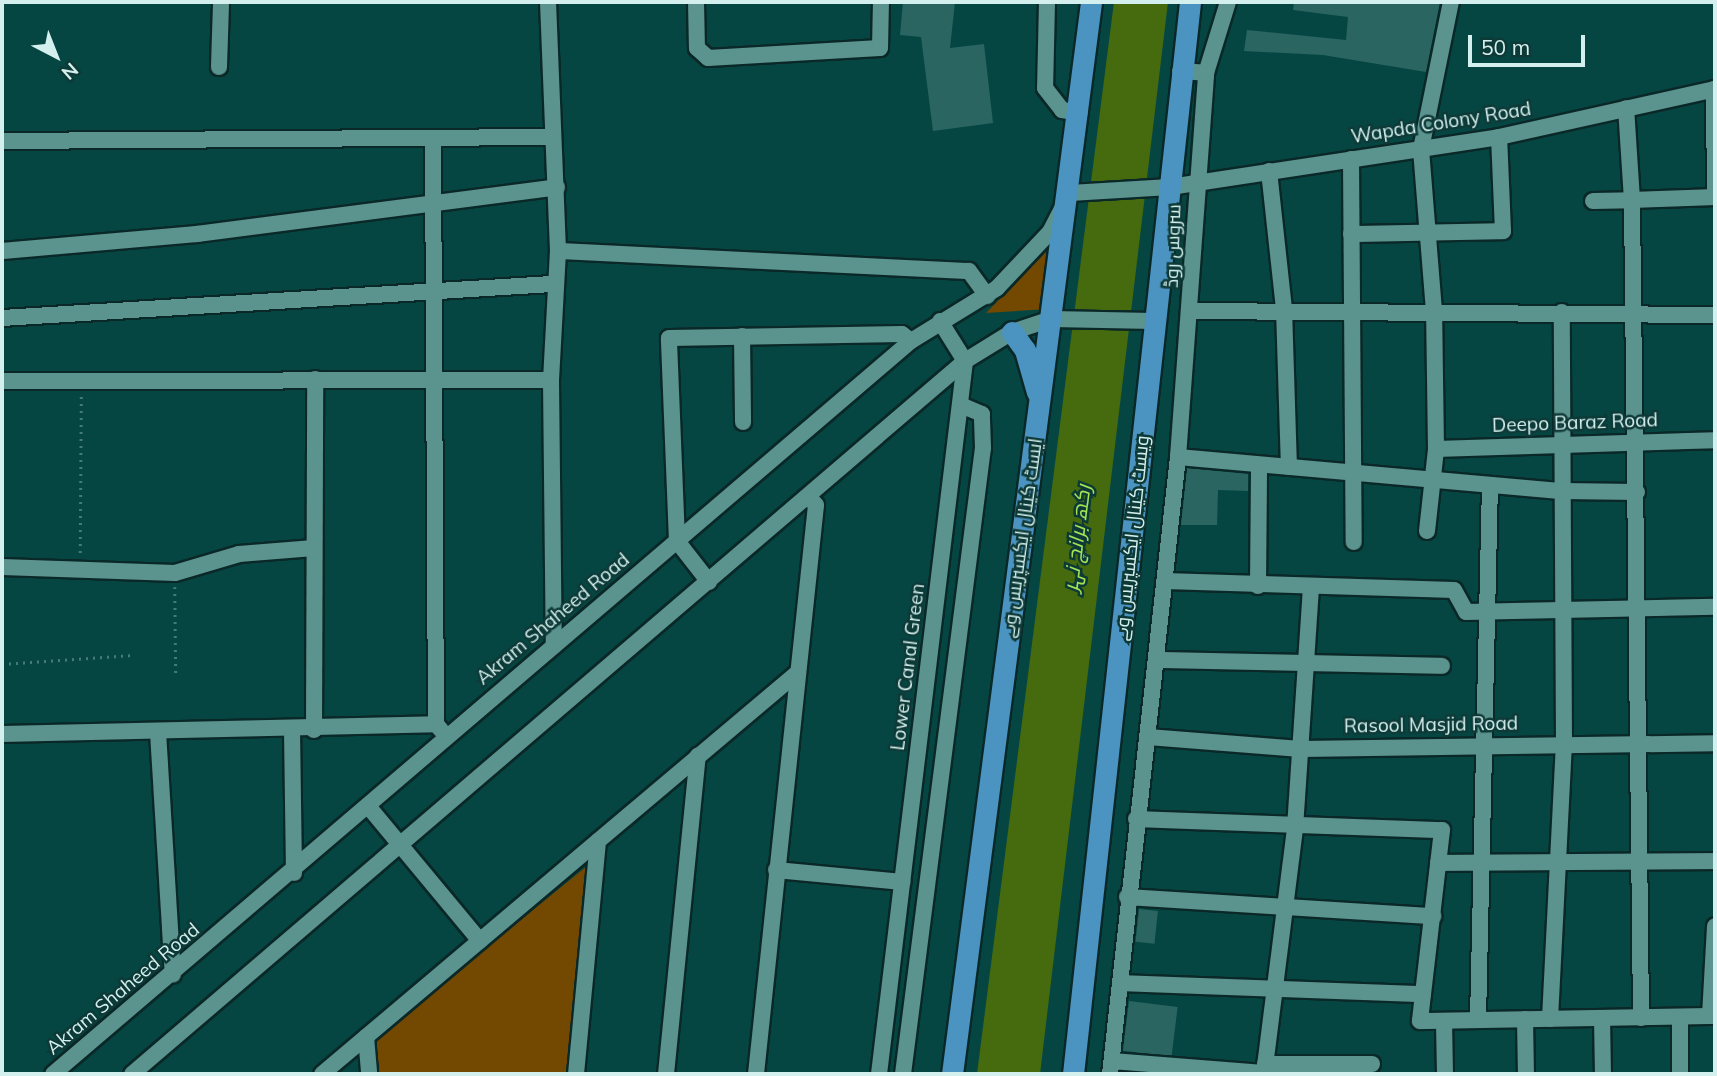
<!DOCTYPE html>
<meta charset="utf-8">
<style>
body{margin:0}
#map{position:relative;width:1717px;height:1076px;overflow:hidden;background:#054643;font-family:Mulish,Cairo,sans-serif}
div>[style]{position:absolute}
.green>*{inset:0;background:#734801}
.water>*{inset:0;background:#466b0e}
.building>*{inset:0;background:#2a6562;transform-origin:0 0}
.path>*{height:2.5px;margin-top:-1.25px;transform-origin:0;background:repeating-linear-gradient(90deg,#447a77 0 2px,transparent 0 7px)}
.roads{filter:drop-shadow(2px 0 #0a2827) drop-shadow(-2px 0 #0a2827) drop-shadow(0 2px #0a2827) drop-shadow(0 -2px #0a2827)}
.minor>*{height:16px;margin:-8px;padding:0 8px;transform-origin:8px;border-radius:8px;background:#5b938f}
.major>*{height:21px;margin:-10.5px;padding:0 10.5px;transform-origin:10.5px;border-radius:10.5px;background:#4b93c0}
span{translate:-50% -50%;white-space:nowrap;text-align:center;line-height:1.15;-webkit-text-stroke:5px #0d3937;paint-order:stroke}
.street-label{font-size:19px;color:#d4f0ee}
.water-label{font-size:21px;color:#a3e355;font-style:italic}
.frame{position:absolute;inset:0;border:4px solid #d4f0ee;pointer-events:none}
.north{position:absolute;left:21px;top:21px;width:70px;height:70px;-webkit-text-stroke:5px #0d3937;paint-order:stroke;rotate:138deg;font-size:19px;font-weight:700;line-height:28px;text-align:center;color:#d4f0ee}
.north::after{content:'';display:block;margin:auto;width:24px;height:32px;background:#d4f0ee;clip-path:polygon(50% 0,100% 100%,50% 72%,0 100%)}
.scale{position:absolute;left:1468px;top:35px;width:117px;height:32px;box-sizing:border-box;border:4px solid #d4f0ee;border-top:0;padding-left:9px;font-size:21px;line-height:24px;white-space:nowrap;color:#d4f0ee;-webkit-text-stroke:5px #0d3937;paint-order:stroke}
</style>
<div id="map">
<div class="green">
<i style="clip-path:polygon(1054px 242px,1049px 309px,986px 313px)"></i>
<i style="clip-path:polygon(592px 862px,571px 1074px,378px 1074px,373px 1039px)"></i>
</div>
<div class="water">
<i style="clip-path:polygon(1114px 2px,1168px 2px,1040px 1074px,977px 1074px)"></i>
</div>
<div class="building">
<i style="clip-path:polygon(903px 2px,955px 2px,950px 48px,984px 44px,993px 123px,933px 131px,921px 37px,900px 35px)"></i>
<i style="clip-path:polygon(1294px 2px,1440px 2px,1426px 72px,1323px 55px,1244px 51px,1247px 30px,1346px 40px,1348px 17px,1293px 10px)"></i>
<i style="clip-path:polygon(1187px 468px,1248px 474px,1248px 491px,1218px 490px,1217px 525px,1181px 525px)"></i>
<i style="left:1139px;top:909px;width:19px;height:33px;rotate:6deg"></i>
<i style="left:1129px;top:1001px;width:49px;height:50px;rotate:7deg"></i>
</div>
<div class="path">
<i style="left:80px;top:553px;width:157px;rotate:-89.6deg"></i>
<i style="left:175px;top:587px;width:89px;rotate:89.4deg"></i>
<i style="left:2px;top:664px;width:131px;rotate:-3.9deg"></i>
</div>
<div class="roads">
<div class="minor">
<i style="left:548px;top:2px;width:249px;rotate:87.7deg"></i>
<i style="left:558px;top:251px;width:129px;rotate:93.1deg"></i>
<i style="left:551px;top:380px;width:266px;rotate:89.4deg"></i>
<i style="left:696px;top:2px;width:46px;rotate:88.8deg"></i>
<i style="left:697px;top:48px;width:15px;rotate:42deg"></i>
<i style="left:708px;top:58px;width:172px;rotate:-3.3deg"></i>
<i style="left:880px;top:48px;width:46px;rotate:-88.8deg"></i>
<i style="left:1047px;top:2px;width:86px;rotate:91.3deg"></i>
<i style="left:1045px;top:88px;width:28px;rotate:52deg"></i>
<i style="left:1062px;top:110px;width:18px;rotate:9deg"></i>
<i style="left:219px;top:67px;width:65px;rotate:-88.2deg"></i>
<i style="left:1180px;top:71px;width:26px;rotate:4deg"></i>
<i style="left:1206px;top:73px;width:74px;rotate:-72.8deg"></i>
<i style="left:1714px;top:89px;width:108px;rotate:89.5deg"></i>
<i style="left:2px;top:141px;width:551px;rotate:-0.42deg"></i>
<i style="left:433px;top:141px;width:583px;rotate:89.71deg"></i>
<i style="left:1351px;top:159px;width:383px;rotate:89.6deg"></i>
<i style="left:1269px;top:171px;width:139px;rotate:83.8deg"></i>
<i style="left:1284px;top:309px;width:158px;rotate:88.2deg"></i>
<i style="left:1593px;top:201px;width:39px;rotate:-1deg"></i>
<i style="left:1632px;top:200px;width:92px;rotate:-93.7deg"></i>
<i style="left:1351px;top:234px;width:152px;rotate:-1.1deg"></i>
<i style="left:1503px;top:231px;width:94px;rotate:-92.4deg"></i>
<i style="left:2px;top:251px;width:196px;rotate:-5deg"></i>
<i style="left:197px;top:234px;width:363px;rotate:-7.4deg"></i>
<i style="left:558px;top:251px;width:411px;rotate:2.8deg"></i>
<i style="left:969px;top:271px;width:31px;rotate:54deg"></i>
<i style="left:1192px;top:311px;width:523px;rotate:0.44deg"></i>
<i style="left:2px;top:318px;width:551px;rotate:-3.54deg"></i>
<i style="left:742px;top:336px;width:86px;rotate:89.3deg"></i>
<i style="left:2px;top:381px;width:549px;rotate:-0.1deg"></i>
<i style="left:1436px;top:449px;width:279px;rotate:-1.8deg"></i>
<i style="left:1178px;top:457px;width:386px;rotate:5.1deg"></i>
<i style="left:1562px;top:491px;width:75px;rotate:0.8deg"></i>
<i style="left:1427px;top:531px;width:82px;rotate:-83.7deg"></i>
<i style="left:1436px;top:449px;width:138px;rotate:-90.8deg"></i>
<i style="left:1434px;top:311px;width:163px;rotate:-94.6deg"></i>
<i style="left:1421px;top:149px;width:150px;rotate:-78.5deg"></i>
<i style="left:2px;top:567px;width:173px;rotate:2deg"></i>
<i style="left:175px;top:573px;width:67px;rotate:-16.5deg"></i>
<i style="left:239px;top:554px;width:75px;rotate:-4.6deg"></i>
<i style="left:1165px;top:581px;width:289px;rotate:1.8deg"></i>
<i style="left:1454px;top:590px;width:25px;rotate:61deg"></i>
<i style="left:1466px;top:612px;width:249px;rotate:-1.2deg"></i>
<i style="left:709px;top:582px;width:52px;rotate:-128deg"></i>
<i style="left:677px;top:541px;width:203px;rotate:-92.3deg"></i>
<i style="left:669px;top:338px;width:233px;rotate:-1deg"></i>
<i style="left:902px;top:334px;width:11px;rotate:38deg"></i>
<i style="left:1258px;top:586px;width:121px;rotate:-89.5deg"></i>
<i style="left:1158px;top:660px;width:284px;rotate:1.2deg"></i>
<i style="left:292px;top:730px;width:143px;rotate:89.2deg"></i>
<i style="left:314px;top:730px;width:351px;rotate:-89.8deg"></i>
<i style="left:158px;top:732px;width:243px;rotate:86.5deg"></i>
<i style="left:2px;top:734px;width:434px;rotate:-1.3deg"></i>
<i style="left:436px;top:724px;width:8px;rotate:50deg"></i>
<i style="left:1148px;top:737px;width:153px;rotate:4.5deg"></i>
<i style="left:1301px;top:749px;width:414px;rotate:-0.8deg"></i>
<i style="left:368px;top:806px;width:175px;rotate:50.3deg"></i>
<i style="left:1136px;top:819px;width:306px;rotate:2.1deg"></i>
<i style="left:1442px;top:830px;width:192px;rotate:96.6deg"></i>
<i style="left:1420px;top:1021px;width:295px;rotate:-1deg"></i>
<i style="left:1438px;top:863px;width:277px;rotate:-0.4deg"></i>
<i style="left:776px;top:870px;width:127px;rotate:5.4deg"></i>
<i style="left:1127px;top:897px;width:307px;rotate:3.6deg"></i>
<i style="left:1120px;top:983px;width:303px;rotate:2.1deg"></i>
<i style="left:1710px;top:1016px;width:90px;rotate:-86.8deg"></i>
<i style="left:1680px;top:1017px;width:57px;rotate:90deg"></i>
<i style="left:1602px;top:1018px;width:56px;rotate:89deg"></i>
<i style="left:1641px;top:1018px;width:818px;rotate:-90.63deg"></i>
<i style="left:1632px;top:200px;width:83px;rotate:-2.1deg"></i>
<i style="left:1525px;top:1019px;width:55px;rotate:89deg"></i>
<i style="left:1550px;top:1019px;width:276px;rotate:-87.1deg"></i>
<i style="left:1564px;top:743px;width:431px;rotate:-90.3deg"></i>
<i style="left:1478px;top:1020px;width:535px;rotate:-88.72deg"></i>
<i style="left:1444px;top:1022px;width:52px;rotate:88.9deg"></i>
<i style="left:366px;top:1037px;width:37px;rotate:85deg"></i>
<i style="left:1112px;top:1061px;width:152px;rotate:4.5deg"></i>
<i style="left:1265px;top:1064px;width:107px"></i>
<i style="left:53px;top:1074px;width:1128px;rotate:-40.51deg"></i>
<i style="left:911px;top:341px;width:101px;rotate:-31.6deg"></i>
<i style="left:997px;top:288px;width:77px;rotate:-46.6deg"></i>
<i style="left:1050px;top:232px;width:44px;rotate:-62.9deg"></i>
<i style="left:1070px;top:193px;width:100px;rotate:-3.4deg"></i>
<i style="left:1170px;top:187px;width:333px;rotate:-8.6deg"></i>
<i style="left:1499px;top:137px;width:221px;rotate:-12.5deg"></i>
<i style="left:132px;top:1074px;width:1096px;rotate:-40.56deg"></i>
<i style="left:965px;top:361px;width:47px;rotate:-122deg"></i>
<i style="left:322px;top:1074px;width:622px;rotate:-40.17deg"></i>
<i style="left:576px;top:1074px;width:234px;rotate:-84.6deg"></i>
<i style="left:666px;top:1074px;width:320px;rotate:-84.3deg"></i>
<i style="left:756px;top:1074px;width:572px;rotate:-83.98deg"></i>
<i style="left:816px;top:505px;width:11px;rotate:-131deg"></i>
<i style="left:879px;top:1074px;width:718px;rotate:-83.12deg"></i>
<i style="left:965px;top:361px;width:55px;rotate:-31.7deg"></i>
<i style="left:1012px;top:332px;width:41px;rotate:-18.4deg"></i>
<i style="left:1051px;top:319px;width:103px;rotate:1.1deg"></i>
<i style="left:903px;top:1074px;width:631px;rotate:-82.72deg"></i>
<i style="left:983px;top:448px;width:34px;rotate:-92deg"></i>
<i style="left:982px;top:414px;width:21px;rotate:-157deg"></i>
<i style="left:1110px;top:1074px;width:621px;rotate:-83.71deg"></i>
<i style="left:1178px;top:457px;width:385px;rotate:-85.8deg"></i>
<i style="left:1264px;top:1074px;width:248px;rotate:-82.8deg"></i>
<i style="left:1295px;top:828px;width:241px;rotate:-86.2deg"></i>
</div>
<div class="major">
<i style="left:1012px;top:332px;width:22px;rotate:54deg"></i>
<i style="left:1025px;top:350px;width:44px;rotate:74.1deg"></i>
<i style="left:952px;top:1074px;width:1081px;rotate:-82.61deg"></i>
<i style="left:1073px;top:1074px;width:1078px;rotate:-83.77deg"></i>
</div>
</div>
<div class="street-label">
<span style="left:1441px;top:123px;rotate:-9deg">Wapda Colony Road</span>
<span style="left:1173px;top:246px;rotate:-88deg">سروس روڈ</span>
<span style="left:1575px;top:423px;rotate:-2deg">Deepo Baraz Road</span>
<span style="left:1022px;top:538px;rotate:-82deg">ایسٹ کینال ایکسپریس وے</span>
<span style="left:1132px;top:538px;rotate:-84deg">ویسٹ کینال ایکسپریس وے</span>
<span style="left:553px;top:619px;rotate:-40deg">Akram Shaheed Road</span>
<span style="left:908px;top:667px;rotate:-83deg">Lower Canal Green</span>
<span style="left:1431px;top:725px;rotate:-1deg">Rasool Masjid Road</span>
<span style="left:123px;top:989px;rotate:-40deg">Akram Shaheed Road</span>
</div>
<div class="water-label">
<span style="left:1076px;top:538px;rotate:-83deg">رکھ برانچ نہر</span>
</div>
<div class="frame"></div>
<div class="north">N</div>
<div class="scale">50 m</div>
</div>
